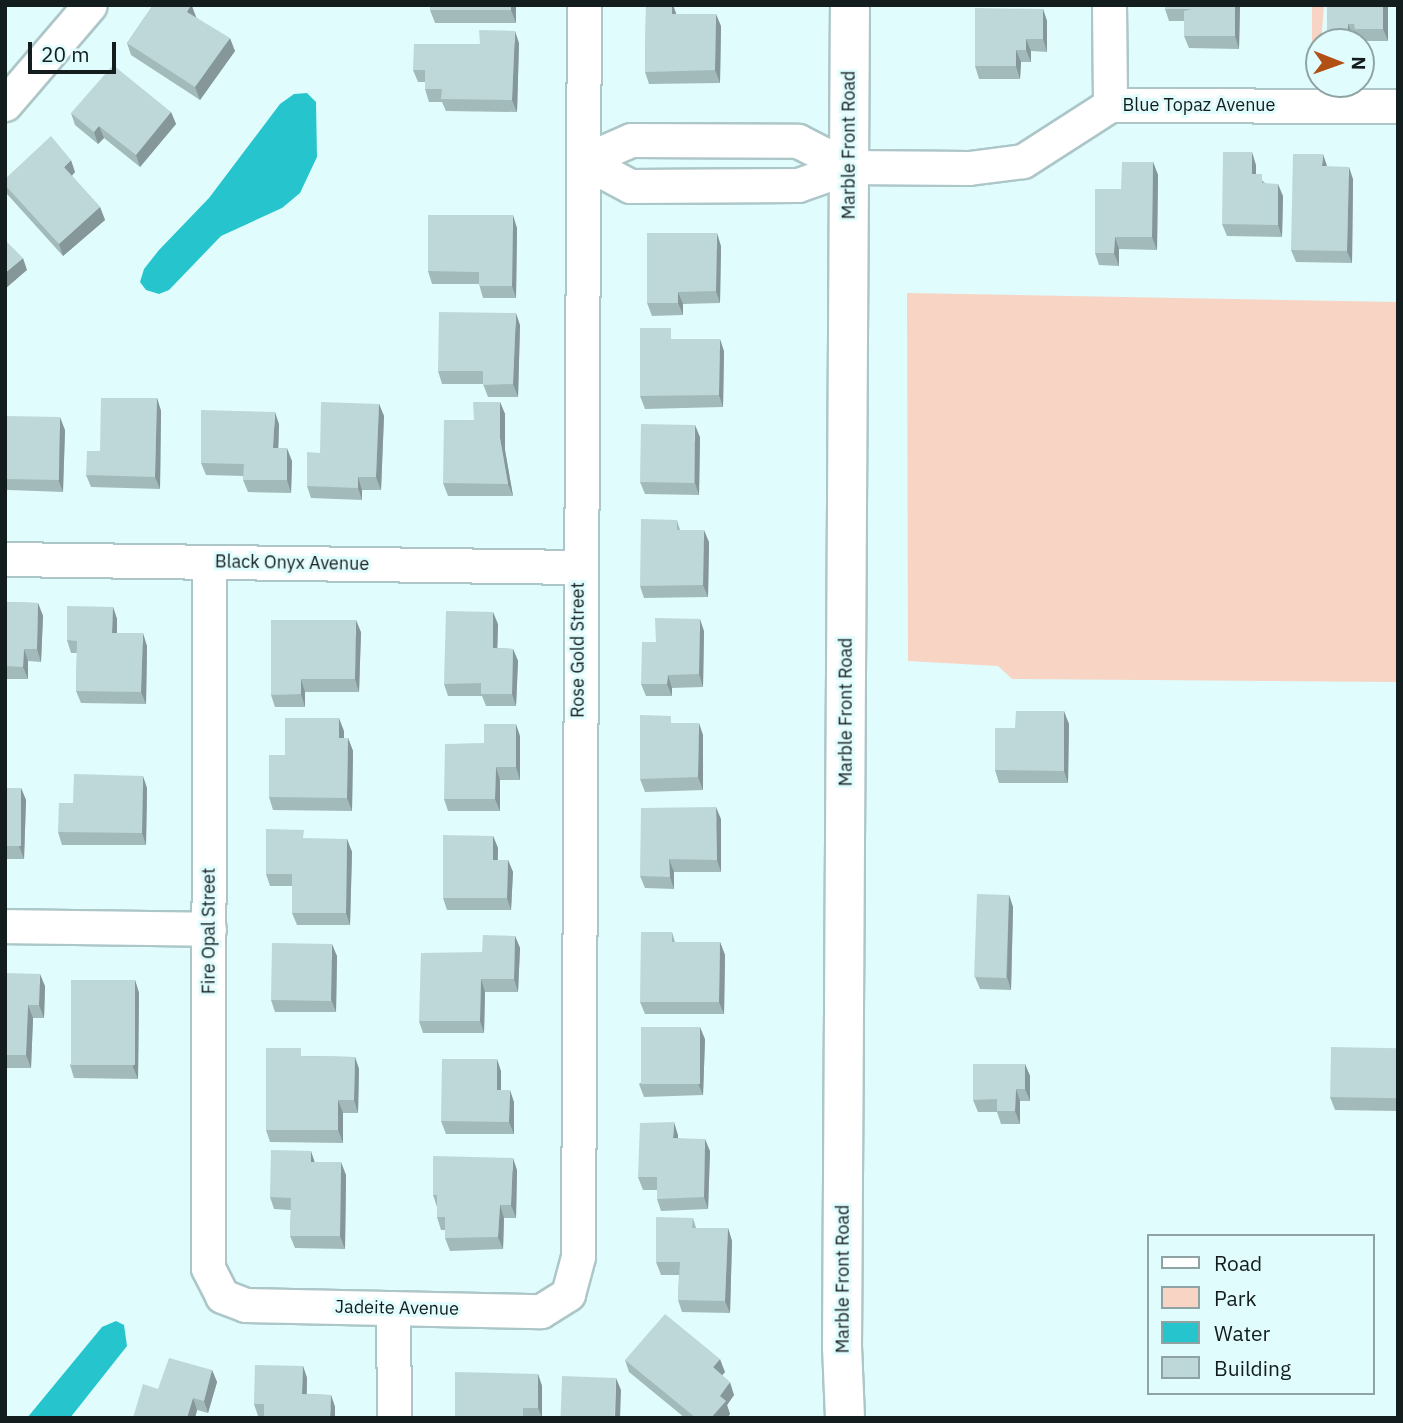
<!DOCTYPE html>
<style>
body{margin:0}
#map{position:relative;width:1403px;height:1423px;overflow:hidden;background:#e1fcfd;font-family:"IBM Plex Sans",sans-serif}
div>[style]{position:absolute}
.green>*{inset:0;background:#f7d4c4}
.water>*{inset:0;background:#26c5ce}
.roads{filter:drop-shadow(2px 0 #adc6c8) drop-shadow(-2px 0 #adc6c8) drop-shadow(0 2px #adc6c8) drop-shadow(0 -2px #adc6c8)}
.minor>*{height:33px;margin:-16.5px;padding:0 16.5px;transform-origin:16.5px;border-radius:16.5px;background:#fff}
.tertiary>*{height:38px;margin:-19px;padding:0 19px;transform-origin:19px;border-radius:19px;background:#fff}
.wall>*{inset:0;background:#a3babb;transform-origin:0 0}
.shaded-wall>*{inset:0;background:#859798}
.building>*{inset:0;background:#bed8d9;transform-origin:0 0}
span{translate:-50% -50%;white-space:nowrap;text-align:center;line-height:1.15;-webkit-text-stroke:6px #e1fcfd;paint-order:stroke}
.street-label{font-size:18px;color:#141d1e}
.frame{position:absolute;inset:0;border:7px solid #141d1e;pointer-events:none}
.legend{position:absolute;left:1147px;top:1234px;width:228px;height:161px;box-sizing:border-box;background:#e1fcfd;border:2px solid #8fa3a4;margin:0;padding:9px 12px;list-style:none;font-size:21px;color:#141d1e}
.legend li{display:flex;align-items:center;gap:14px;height:35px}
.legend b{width:35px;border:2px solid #8fa3a4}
.north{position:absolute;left:1305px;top:28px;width:70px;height:70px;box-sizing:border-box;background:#e1fcfd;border:2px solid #8fa3a4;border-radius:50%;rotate:91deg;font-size:19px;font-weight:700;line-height:28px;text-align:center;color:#141d1e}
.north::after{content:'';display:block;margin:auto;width:24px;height:32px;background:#b14f14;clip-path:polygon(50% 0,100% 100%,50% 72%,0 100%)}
.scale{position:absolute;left:28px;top:42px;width:88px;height:32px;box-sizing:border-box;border:4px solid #141d1e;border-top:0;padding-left:9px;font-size:21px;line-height:24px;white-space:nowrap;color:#141d1e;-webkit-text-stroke:5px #e1fcfd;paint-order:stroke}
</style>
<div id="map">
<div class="green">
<i style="clip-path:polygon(1312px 5px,1324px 5px,1319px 70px,1312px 70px)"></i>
<i style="clip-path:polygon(907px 293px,1398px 302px,1398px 682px,1012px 679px,998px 666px,908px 661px)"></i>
</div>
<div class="water">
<i style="clip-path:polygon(307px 93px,316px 102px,317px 157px,300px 193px,282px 208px,221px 236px,169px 290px,159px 294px,146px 290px,140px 282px,144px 269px,159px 250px,209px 198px,280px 104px,294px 94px)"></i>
<i style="clip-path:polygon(116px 1321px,124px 1325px,127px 1346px,70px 1418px,27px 1418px,102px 1327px)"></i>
</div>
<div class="roads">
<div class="minor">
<i style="left:1109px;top:5px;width:100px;rotate:89.4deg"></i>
<i style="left:5px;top:104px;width:130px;rotate:-49.4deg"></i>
<i style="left:583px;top:161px;width:53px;rotate:28deg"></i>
<i style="left:630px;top:186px;width:168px;rotate:-0.3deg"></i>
<i style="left:798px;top:185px;width:54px;rotate:-19.4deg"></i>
<i style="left:849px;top:167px;width:120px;rotate:0.5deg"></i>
<i style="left:969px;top:168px;width:54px;rotate:-7.4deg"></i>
<i style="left:1023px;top:161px;width:103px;rotate:-32.8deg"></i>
<i style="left:1110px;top:105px;width:288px;rotate:0.2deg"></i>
<i style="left:583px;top:161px;width:52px;rotate:-23.6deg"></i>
<i style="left:631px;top:140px;width:167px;rotate:0.3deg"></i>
<i style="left:798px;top:141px;width:57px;rotate:27deg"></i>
<i style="left:5px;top:559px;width:573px;rotate:0.8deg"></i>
<i style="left:209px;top:562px;width:706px;rotate:90.08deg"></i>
<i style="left:208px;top:1268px;width:31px;rotate:63deg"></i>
<i style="left:222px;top:1296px;width:25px;rotate:21deg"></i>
<i style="left:245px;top:1305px;width:296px;rotate:1.2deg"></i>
<i style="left:541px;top:1311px;width:32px;rotate:-32deg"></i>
<i style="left:568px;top:1294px;width:39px;rotate:-75deg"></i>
<i style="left:578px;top:1256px;width:1251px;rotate:-89.73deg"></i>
<i style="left:5px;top:926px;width:204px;rotate:0.8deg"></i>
<i style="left:393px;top:1308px;width:110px;rotate:89.5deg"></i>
</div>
<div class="tertiary">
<i style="left:845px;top:1418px;width:71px;rotate:-92.4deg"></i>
<i style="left:842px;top:1347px;width:1342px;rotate:-89.66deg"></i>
</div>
</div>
<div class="wall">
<i style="clip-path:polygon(153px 5px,192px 5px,196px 17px,235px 51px,200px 100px,131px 55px,127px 43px)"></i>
<i style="clip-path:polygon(430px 5px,516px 5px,516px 23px,435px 23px,430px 10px)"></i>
<i style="clip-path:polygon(646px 5px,673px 5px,676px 14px,721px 26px,720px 83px,649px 84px,645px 72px)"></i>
<i style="clip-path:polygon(1165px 5px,1240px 5px,1239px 49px,1189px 48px,1184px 36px,1184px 21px,1169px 21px,1165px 9px)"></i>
<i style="clip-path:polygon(1327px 5px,1388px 5px,1388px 41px,1359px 41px,1357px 36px,1353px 36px,1353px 42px,1332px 42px,1327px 30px)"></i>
<i style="clip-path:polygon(1043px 9px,1047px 21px,1047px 52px,1031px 51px,1031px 62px,1021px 62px,1020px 79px,979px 79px,975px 66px)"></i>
<i style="clip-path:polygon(519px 43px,517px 112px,446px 111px,442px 102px,429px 102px,425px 89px,425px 82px,418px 82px,413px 70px,480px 44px)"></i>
<i style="clip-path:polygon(171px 112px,176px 124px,140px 167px,104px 138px,98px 144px,75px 125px,71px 113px)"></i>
<i style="clip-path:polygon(1153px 162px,1158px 175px,1157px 250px,1119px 249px,1119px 266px,1099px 265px,1095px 253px,1121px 189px)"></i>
<i style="clip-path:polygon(1256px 165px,1256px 174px,1265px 183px,1283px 196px,1282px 237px,1227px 236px,1222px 224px)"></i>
<i style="clip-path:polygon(1327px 167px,1353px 179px,1352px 263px,1296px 262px,1291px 250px)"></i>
<i style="clip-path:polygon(75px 172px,72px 176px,100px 207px,105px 220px,63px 256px,7px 194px,5px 190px,5px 179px)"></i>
<i style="clip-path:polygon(517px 228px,516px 298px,483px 298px,479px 284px,432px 284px,428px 271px)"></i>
<i style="clip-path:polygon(721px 246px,720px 303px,683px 304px,683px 315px,652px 316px,647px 303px)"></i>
<i style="clip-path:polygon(520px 325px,518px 397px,488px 397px,483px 384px,442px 384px,438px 371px)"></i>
<i style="clip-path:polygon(675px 339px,724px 351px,723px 407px,645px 409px,640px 396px)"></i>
<i style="clip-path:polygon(157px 398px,161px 411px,160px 489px,91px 487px,86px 475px,100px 451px)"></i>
<i style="clip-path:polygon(500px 402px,505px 414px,505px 450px,513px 496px,448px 496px,443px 483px,474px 420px)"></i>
<i style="clip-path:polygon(379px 404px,384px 416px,381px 490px,362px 490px,362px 500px,311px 498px,307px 486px,320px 453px)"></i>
<i style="clip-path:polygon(279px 424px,278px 448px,292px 461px,291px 493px,248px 492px,243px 480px,243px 476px,206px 475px,201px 463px)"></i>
<i style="left:65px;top:430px;width:62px;height:60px;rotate:92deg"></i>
<i style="clip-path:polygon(700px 437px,699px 495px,645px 494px,640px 482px)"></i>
<i style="clip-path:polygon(677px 520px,680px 530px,709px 542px,708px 597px,644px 598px,640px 586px)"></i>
<i style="clip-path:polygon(5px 602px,38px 603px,43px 616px,41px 662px,28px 661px,28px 679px,5px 679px)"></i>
<i style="clip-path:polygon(113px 607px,117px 619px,117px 633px,147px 646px,146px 704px,81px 703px,76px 691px,77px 653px,71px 653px,67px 640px)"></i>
<i style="clip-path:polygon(498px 624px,497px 648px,513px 649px,518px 661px,516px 706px,486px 706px,482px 696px,448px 696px,444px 684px)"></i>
<i style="clip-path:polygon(704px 631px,703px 687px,672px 688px,672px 696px,646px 696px,641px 684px,656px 642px)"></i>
<i style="clip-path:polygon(361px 632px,359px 692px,305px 692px,305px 707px,275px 707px,271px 695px)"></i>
<i style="clip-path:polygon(674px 723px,703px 735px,703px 790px,645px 792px,640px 779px)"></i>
<i style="clip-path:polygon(1069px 724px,1068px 783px,999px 783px,995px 770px,1015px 728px)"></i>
<i style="clip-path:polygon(344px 731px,344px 738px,348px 738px,353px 751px,352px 811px,273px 810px,269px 797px,285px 755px)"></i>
<i style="clip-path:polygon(520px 736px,520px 780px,500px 780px,500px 811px,448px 811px,444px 799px,484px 743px)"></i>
<i style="clip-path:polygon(5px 788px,21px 788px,26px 800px,24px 859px,5px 859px)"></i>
<i style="clip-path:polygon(147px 788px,146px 845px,62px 845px,58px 832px,73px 803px)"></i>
<i style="clip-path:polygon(721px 819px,721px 872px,674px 872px,674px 889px,645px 888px,640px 876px)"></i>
<i style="clip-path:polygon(493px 836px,498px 848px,498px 860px,508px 860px,513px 872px,511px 910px,447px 910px,443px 898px)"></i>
<i style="clip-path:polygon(347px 839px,352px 852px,350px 925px,297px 925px,292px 913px,292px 886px,270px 886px,266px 874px)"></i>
<i style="clip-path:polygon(1009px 895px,1013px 907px,1011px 990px,980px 989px,975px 977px)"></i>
<i style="clip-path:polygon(672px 932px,675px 942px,720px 942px,725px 955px,724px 1014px,645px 1014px,640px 1002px)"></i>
<i style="clip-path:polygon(515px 936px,520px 948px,518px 992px,485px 992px,484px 1033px,423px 1033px,419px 1021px)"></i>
<i style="clip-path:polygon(337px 956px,336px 1012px,275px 1012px,271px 1000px)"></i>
<i style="clip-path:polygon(5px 973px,45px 986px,44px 1018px,33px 1018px,31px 1068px,5px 1068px)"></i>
<i style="clip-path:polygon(135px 980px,139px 993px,138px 1079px,74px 1078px,70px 1065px)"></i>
<i style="clip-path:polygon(705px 1039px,703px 1095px,644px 1097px,639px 1084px)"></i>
<i style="clip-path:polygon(1398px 1048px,1398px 1111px,1335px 1110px,1330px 1097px)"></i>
<i style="clip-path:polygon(304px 1056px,355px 1057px,359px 1069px,358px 1113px,343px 1113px,343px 1143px,270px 1142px,266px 1130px)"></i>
<i style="clip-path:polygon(1025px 1064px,1030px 1076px,1030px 1101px,1020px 1101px,1020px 1124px,1001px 1124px,997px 1112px,978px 1112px,973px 1100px)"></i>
<i style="clip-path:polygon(501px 1071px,501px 1090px,514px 1102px,514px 1134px,446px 1134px,441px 1121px)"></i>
<i style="clip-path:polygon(678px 1135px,678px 1138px,710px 1151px,708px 1209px,661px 1211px,657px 1199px,657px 1190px,643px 1190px,638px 1177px)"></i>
<i style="clip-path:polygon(315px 1162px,346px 1175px,345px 1249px,295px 1248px,290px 1236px,291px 1210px,274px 1209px,270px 1197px)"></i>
<i style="clip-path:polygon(517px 1170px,516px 1218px,504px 1218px,503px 1249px,450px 1251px,445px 1238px,445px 1230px,441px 1230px,437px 1217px,437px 1207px,433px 1195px)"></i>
<i style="clip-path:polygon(693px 1218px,696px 1228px,728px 1228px,732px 1241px,730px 1313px,682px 1312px,678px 1300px,679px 1275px,661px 1275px,656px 1262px)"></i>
<i style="clip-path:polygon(625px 1360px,725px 1372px,722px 1375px,734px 1395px,727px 1405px,730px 1414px,727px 1418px,685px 1418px,629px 1372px)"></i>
<i style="clip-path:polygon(303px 1366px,307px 1378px,307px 1394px,331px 1395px,335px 1407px,264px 1416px,258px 1416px,254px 1404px)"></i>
<i style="clip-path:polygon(212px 1370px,217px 1382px,208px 1413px,197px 1410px,195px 1418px,133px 1418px,158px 1389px)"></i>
<i style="clip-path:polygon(538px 1374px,542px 1386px,542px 1418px,455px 1418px)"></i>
</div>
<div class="shaded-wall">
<i style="clip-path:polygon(191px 5px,196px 17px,191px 25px,187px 12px)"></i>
<i style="clip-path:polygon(511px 5px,516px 5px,516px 23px,511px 10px)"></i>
<i style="clip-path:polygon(672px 5px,673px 5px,676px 13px,677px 27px,672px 14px)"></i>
<i style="clip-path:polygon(1235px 5px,1240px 5px,1239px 49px,1235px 36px)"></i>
<i style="clip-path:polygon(1383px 5px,1388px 5px,1388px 41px,1383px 29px)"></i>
<i style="clip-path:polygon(1043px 9px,1047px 21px,1047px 52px,1043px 39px)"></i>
<i style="clip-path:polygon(716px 14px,721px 26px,720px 83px,715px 70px)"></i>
<i style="clip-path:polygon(1348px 24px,1353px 36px,1353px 42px,1348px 30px)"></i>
<i style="clip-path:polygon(515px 31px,519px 43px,517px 112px,512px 100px)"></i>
<i style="clip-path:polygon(230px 38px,235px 51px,200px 100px,195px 87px)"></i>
<i style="clip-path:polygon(1026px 39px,1031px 51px,1031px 62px,1026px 50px)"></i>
<i style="clip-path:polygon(1016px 50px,1021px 62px,1020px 79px,1016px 66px)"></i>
<i style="clip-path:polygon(171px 112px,176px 124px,140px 167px,136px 155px)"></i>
<i style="clip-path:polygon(99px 126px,104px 138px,98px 144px,94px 132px)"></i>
<i style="clip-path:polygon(1252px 152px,1256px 165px,1256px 187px,1252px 174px)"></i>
<i style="clip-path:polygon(1323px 154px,1327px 166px,1322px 166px)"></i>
<i style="clip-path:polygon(71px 160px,75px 172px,68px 179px,64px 167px)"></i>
<i style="clip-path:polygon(1153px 162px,1158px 175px,1157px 250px,1152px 237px)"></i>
<i style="clip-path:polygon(1349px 167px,1353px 179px,1352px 263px,1347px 251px)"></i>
<i style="clip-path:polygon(1278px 184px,1283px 196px,1282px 237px,1278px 225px)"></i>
<i style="clip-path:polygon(100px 207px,105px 220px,63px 256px,59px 244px)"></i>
<i style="clip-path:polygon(513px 215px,517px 228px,516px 298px,512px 286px)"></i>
<i style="clip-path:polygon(717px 233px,721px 246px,720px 303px,716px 291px)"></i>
<i style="clip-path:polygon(1115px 237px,1119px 249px,1119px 266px,1114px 253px)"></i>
<i style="clip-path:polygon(23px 258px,27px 270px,5px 289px,5px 273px)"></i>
<i style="clip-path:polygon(678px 292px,683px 304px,683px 315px,678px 303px)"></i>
<i style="clip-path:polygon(516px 313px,520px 325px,518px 397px,513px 384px)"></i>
<i style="clip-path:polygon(720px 339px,724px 351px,723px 407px,719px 395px)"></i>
<i style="clip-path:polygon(157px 398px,161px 411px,160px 489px,155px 477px)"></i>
<i style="clip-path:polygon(500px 402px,505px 414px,505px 450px,513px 496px,508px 484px,500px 438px)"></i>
<i style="clip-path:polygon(379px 404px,384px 416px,381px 490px,376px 477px)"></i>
<i style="clip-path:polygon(275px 412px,279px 424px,278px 461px,273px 448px)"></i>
<i style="clip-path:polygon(60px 417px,65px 430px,63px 492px,58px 479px)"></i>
<i style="clip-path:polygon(695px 425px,700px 437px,699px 495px,695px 483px)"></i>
<i style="clip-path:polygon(287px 448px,292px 461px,291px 493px,287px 480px)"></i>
<i style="clip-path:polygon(358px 477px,362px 490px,362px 500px,358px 488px)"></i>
<i style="clip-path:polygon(704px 530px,709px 542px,708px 597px,703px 585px)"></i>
<i style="clip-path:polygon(38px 603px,43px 616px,41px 662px,37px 649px)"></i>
<i style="clip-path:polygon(113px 607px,117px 619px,117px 645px,112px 633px)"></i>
<i style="clip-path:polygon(493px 612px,498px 624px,497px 661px,493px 648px)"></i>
<i style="clip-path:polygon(700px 619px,704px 631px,703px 687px,699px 674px)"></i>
<i style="clip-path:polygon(356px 620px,361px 632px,359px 692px,355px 679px)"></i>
<i style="clip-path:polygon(143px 633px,147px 646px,146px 704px,141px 692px)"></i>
<i style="clip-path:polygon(24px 649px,28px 661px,28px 679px,23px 667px)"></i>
<i style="clip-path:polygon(513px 649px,518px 661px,516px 706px,512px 694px)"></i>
<i style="clip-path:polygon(668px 675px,672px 688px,672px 696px,667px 684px)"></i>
<i style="clip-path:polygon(301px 679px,305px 692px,305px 707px,301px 694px)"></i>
<i style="clip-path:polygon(1064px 711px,1069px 724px,1068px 783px,1064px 771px)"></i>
<i style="clip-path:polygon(339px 718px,344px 731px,344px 751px,339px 738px)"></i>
<i style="clip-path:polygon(699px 723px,703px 735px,703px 790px,698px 777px)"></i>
<i style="clip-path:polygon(516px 724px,520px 736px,520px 780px,516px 767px)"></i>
<i style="clip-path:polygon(348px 738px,353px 751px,352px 811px,347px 798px)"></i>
<i style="clip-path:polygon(496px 767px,500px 780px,500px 811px,495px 799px)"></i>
<i style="clip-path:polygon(143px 776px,147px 788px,146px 845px,142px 833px)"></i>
<i style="clip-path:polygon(21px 788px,26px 800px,24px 859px,19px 846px)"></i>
<i style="clip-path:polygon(716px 807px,721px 819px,721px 872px,717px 860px)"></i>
<i style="clip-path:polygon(493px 836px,498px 848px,497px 873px,493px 860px)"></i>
<i style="clip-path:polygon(347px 839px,352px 852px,350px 925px,346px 913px)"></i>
<i style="clip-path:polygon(669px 859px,674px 872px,674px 889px,670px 877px)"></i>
<i style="clip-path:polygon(508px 860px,513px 872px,511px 910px,507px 898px)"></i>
<i style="clip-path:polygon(1009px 895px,1013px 907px,1011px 990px,1007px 977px)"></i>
<i style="clip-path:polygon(515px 936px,520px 948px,518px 992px,514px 979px)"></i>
<i style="clip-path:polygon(720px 942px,725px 955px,724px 1014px,719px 1002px)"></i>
<i style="clip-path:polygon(332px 944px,337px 956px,336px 1012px,331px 999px)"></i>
<i style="clip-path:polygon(40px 974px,45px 986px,44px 1018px,39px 1005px)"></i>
<i style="clip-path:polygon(481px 979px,485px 992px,484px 1033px,480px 1021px)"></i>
<i style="clip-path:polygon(135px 980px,139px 993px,138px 1079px,133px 1067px)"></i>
<i style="clip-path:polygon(28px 1005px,33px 1018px,31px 1068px,26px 1055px)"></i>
<i style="clip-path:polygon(700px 1027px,705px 1039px,703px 1095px,698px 1083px)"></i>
<i style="clip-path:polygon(355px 1057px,359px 1069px,358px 1113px,354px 1100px)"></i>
<i style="clip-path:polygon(497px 1059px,501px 1071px,501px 1102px,497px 1090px)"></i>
<i style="clip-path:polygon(1025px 1064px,1030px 1076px,1030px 1101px,1025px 1089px)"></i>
<i style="clip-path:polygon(1016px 1089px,1020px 1101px,1020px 1124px,1015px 1111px)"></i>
<i style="clip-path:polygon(510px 1090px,514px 1102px,514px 1134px,509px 1122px)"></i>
<i style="clip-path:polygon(338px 1100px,343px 1113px,343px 1143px,338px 1130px)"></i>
<i style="clip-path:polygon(674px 1122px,678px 1135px,678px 1151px,673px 1138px)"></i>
<i style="clip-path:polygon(705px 1139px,710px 1151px,708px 1209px,704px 1197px)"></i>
<i style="clip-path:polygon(311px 1151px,315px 1163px,311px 1162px)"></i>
<i style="clip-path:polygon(513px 1158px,517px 1170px,516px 1218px,511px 1205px)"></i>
<i style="clip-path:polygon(341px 1162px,346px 1175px,345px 1249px,340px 1236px)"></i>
<i style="clip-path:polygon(500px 1205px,504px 1218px,503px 1249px,498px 1237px)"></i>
<i style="clip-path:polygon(728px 1228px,732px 1241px,730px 1313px,725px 1301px)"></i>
<i style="clip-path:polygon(720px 1359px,725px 1372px,718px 1380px,713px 1367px)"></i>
<i style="clip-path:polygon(303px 1366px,307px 1378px,306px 1407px,302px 1394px)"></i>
<i style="clip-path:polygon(212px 1370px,217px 1382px,208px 1413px,204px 1401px)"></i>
<i style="clip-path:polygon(538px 1374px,542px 1386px,542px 1418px,538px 1408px)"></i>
<i style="clip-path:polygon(616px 1378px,621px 1390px,620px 1418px,615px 1418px)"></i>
<i style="clip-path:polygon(730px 1382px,734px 1395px,727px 1405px,730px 1414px,727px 1418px,711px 1418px,720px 1396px)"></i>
<i style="clip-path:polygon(331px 1395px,335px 1407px,335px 1418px,330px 1418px)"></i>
<i style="clip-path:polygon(193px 1398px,197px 1410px,195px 1418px,187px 1418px)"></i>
</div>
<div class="building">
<i style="clip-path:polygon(153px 5px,191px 5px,187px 12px,230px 38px,195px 87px,127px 43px)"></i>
<i style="left:430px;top:5px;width:81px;height:5px"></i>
<i style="clip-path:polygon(646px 5px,672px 5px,672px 14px,716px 14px,715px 70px,645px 72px)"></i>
<i style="clip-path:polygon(1165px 5px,1235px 5px,1235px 36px,1184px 36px,1184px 11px,1192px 9px,1165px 9px)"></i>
<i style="clip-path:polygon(1327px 5px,1383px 5px,1383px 29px,1355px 29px,1354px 24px,1348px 24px,1348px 30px,1327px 30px)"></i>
<i style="clip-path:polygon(975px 8px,1043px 9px,1043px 39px,1026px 39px,1026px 50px,1016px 50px,1016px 66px,975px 66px)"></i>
<i style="clip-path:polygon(479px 30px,515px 31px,512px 100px,441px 99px,442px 89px,425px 89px,425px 70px,413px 70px,414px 44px,480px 44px)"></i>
<i style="clip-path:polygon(113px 65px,171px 112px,136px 155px,99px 126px,94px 132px,71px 113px)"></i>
<i style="clip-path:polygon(51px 136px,71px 160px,64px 167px,100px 207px,59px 244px,5px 185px,5px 179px)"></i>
<i style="clip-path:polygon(1223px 152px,1252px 152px,1252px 174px,1262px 174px,1262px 183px,1278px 184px,1278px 225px,1222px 224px)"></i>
<i style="clip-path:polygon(1293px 154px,1323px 154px,1322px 166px,1349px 167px,1347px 251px,1291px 250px)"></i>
<i style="clip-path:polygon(1122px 162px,1153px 162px,1152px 237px,1115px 237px,1114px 253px,1095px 253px,1095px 189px,1121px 189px)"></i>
<i style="clip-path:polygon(428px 215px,513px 215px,512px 286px,479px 286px,479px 272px,428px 271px)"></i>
<i style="clip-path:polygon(647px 233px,717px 233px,716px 291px,678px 292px,678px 303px,647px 303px)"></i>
<i style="clip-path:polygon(5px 240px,23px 258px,5px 273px)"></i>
<i style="clip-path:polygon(439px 312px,516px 313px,513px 384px,483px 385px,483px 371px,438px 371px)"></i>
<i style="clip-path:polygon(640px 328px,671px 328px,671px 339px,720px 339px,719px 395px,640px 396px)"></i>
<i style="clip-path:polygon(101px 398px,157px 398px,155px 477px,86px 475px,87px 451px,100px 451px)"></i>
<i style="clip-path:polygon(321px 402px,379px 404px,376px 477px,358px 477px,358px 488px,307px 486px,307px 452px,320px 453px)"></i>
<i style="clip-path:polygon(473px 402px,500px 402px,500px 438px,508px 484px,443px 483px,444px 420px,474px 420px)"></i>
<i style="clip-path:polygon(201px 410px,275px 412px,273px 448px,287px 448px,287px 480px,243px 480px,244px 464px,201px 463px)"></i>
<i style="left:6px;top:416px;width:54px;height:63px;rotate:1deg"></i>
<i style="left:641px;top:424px;width:54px;height:58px;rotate:1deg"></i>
<i style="clip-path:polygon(641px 519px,677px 520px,677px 530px,704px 530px,703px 585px,640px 586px)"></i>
<i style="clip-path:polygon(5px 602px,38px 603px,37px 649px,24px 649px,23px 667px,5px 666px)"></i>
<i style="clip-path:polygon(67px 606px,113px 607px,112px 633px,143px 633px,141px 692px,76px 691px,77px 641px,67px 640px)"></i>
<i style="clip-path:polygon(446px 611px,493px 612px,493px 648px,513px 649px,512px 694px,481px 694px,481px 683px,444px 684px)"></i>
<i style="clip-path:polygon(655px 618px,700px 619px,699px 674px,668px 675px,667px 684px,641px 684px,642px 642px,656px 642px)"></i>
<i style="clip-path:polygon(271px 620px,356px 620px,355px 679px,301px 679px,301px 694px,271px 695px)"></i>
<i style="clip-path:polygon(1016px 711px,1064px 711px,1064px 771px,995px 770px,995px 728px,1015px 728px)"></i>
<i style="clip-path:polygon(640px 715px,671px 716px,671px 723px,699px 723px,698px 777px,640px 779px)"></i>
<i style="clip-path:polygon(285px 718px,339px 718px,339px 738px,348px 738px,347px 798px,269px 797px,269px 755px,285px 755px)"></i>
<i style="clip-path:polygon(484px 724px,516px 724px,516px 767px,496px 767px,495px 799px,444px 799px,445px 744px,484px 743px)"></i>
<i style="clip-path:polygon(74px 774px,143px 776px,142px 833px,58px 832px,59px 803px,73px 803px)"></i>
<i style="left:5px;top:788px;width:16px;height:58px"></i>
<i style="clip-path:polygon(716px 807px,717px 860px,669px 859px,670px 877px,640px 876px,641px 808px)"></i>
<i style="clip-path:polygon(266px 829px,304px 830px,303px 838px,347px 839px,346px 913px,292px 913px,292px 874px,266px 874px)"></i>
<i style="clip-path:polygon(443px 835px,493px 836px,493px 860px,508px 860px,507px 898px,443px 898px)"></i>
<i style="left:977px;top:894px;width:32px;height:83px;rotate:2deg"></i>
<i style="clip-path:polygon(641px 932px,672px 932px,672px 942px,720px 942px,719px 1002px,640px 1002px)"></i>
<i style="clip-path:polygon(483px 935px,515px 936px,514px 979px,481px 979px,480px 1021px,419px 1021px,421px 953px,482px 952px)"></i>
<i style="left:272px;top:943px;width:60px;height:57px;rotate:1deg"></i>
<i style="clip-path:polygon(5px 973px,40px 974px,39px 1005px,28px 1005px,26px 1055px,5px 1055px)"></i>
<i style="left:71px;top:980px;width:64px;height:85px"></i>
<i style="left:641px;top:1027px;width:59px;height:57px"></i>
<i style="left:1331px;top:1047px;width:67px;height:50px;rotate:1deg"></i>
<i style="clip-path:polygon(266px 1048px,301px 1048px,301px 1056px,355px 1057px,354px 1100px,338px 1100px,338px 1130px,266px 1130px)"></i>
<i style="clip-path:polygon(442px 1059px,497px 1059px,497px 1090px,510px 1090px,509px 1122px,441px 1121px)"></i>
<i style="clip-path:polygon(973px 1064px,1025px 1064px,1025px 1089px,1016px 1089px,1015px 1111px,997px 1111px,997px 1099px,973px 1100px)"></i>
<i style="clip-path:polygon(674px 1122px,673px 1138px,705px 1139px,704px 1197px,657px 1199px,657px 1177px,638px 1177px,640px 1123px)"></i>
<i style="clip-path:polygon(271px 1150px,311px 1151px,311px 1162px,341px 1162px,340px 1236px,290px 1236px,291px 1198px,270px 1197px)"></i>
<i style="clip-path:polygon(433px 1156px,513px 1158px,511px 1205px,500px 1205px,498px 1237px,445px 1238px,445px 1217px,437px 1217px,437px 1195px,433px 1195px)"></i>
<i style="clip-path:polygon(656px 1217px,693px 1218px,692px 1228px,728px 1228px,725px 1301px,678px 1300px,680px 1262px,656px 1262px)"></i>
<i style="clip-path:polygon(665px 1314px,720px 1359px,713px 1367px,730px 1382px,720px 1396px,726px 1401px,711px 1418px,696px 1418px,625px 1360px)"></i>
<i style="clip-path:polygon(169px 1358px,212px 1370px,204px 1401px,193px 1398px,187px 1418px,133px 1418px,143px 1384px,158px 1389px)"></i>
<i style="clip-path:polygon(255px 1365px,303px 1366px,302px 1394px,331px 1395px,330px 1418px,264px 1418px,264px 1404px,254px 1404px)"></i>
<i style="clip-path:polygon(455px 1372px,538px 1374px,538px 1408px,523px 1408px,523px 1418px,455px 1418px)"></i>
<i style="left:562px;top:1376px;width:54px;height:42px;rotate:2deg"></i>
</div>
<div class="street-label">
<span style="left:1199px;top:105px">Blue Topaz Avenue</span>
<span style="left:849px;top:145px;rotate:-90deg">Marble Front Road</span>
<span style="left:292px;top:563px;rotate:1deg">Black Onyx Avenue</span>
<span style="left:578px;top:650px;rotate:-90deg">Rose Gold Street</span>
<span style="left:846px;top:712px;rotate:-90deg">Marble Front Road</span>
<span style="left:209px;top:931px;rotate:-90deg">Fire Opal Street</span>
<span style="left:843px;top:1279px;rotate:-90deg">Marble Front Road</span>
<span style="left:397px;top:1308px;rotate:1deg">Jadeite Avenue</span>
</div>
<div class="frame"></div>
<ul class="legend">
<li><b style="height:9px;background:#fff"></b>Road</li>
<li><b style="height:19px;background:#f7d4c4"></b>Park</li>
<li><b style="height:19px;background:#26c5ce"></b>Water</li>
<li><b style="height:19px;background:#bed8d9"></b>Building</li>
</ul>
<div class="north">N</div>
<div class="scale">20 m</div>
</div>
